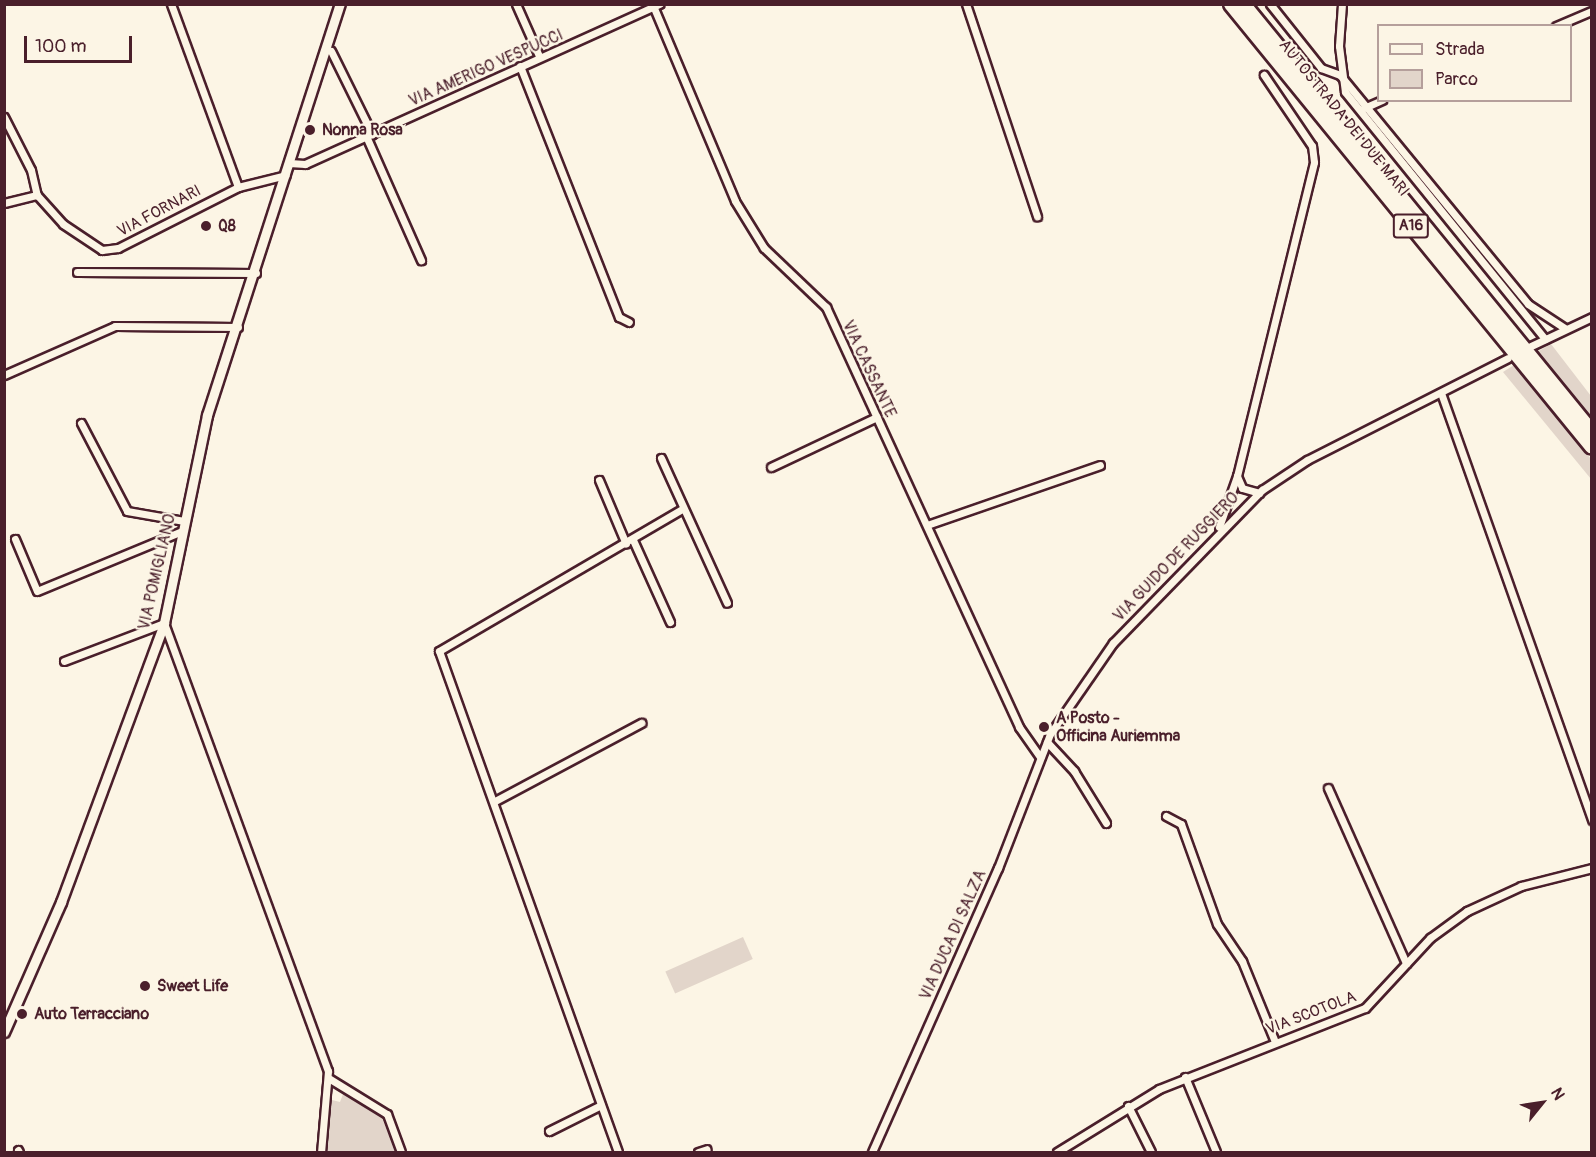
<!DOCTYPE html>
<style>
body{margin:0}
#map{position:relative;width:1596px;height:1157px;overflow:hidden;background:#fcf5e5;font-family:Pangolin,sans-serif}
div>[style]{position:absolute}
.green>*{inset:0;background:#e2d5ca;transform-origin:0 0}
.roads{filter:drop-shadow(2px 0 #4a1f2b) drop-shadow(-2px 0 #4a1f2b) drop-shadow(0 2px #4a1f2b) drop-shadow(0 -2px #4a1f2b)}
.minor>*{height:7px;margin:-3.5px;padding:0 3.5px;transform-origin:3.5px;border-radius:3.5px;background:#fcf5e5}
.tertiary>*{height:9px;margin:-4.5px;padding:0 4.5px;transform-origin:4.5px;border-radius:4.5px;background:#fcf5e5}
.motorway>*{height:14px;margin:-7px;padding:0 7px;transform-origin:7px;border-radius:7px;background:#fcf5e5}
.dots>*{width:16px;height:16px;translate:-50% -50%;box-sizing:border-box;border:3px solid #fcf5e5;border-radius:50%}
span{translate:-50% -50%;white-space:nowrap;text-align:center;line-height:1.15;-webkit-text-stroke:4.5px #fcf5e5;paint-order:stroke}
.shield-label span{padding:2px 4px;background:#fcf5e5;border:2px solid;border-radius:4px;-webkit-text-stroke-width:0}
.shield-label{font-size:15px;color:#4a1f2b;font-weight:700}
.street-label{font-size:16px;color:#4a1f2b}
.poi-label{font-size:16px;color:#4a1f2b;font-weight:700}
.left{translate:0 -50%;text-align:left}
.frame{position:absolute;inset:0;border:6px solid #4a1f2b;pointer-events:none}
.legend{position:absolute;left:1377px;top:24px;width:195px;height:78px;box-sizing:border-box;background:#fcf5e5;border:2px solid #b59f9b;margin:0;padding:8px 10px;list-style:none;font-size:18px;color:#4a1f2b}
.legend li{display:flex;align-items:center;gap:12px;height:30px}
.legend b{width:30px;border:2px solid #b59f9b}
.north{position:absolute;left:1512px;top:1073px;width:60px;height:60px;-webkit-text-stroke:4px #fcf5e5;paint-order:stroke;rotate:60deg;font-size:16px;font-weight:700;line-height:24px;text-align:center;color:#4a1f2b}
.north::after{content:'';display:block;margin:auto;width:21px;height:27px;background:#4a1f2b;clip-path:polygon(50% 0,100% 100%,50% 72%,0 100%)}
.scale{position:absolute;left:24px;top:36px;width:108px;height:27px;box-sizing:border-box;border:3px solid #4a1f2b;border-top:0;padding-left:8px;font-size:18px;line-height:21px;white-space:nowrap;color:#4a1f2b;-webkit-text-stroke:4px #fcf5e5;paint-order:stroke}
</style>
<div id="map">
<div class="green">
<i style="clip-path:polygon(1551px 344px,1591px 396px,1591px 418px,1537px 352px)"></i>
<i style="clip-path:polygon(1514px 365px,1591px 459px,1591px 479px,1503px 372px)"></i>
<i style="left:743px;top:937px;width:24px;height:85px;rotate:66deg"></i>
<i style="clip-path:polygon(345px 1089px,379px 1111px,396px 1152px,325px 1152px,332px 1100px,340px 1102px)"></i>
</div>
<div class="roads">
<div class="minor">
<i style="left:171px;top:4px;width:195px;rotate:69.9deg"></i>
<i style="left:516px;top:4px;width:57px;rotate:66.1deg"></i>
<i style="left:966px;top:4px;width:224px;rotate:71.5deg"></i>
<i style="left:1270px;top:4px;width:82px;rotate:51.4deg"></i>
<i style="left:1321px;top:68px;width:20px;rotate:20deg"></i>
<i style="left:1340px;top:75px;width:296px;rotate:50.6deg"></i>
<i style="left:1528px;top:304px;width:45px;rotate:33.3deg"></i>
<i style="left:1342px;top:4px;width:42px;rotate:94.1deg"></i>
<i style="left:1339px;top:46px;width:46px;rotate:82.6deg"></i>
<i style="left:1345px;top:92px;width:318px;rotate:51deg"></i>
<i style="left:654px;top:8px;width:209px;rotate:67.2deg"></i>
<i style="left:735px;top:201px;width:55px;rotate:58.3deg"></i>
<i style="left:764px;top:248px;width:86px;rotate:43.6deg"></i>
<i style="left:826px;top:307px;width:462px;rotate:65.3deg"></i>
<i style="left:1019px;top:727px;width:37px;rotate:55deg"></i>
<i style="left:1556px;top:26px;width:39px;rotate:-23deg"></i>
<i style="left:331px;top:51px;width:93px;rotate:63.7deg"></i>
<i style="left:520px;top:66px;width:270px;rotate:68.5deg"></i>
<i style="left:619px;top:317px;width:11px;rotate:27deg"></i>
<i style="left:1364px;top:108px;width:20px;rotate:-24deg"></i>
<i style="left:4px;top:117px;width:59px;rotate:63deg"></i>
<i style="left:31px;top:170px;width:26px;rotate:77deg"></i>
<i style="left:366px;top:136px;width:136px;rotate:66.1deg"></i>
<i style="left:289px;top:163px;width:16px;rotate:4deg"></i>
<i style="left:305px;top:164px;width:389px;rotate:-24.3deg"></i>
<i style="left:4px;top:203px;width:34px;rotate:-14deg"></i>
<i style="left:37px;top:195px;width:39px;rotate:48deg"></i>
<i style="left:63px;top:224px;width:47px;rotate:33.7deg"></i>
<i style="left:102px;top:250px;width:16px;rotate:-7deg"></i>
<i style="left:118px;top:248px;width:135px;rotate:-26.9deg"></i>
<i style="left:238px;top:187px;width:49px;rotate:-14deg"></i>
<i style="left:77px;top:272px;width:179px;rotate:0.3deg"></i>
<i style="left:1531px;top:346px;width:68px;rotate:-25.4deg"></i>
<i style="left:4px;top:375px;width:121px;rotate:-23.8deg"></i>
<i style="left:115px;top:326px;width:123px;rotate:0.5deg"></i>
<i style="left:1441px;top:393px;width:453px;rotate:70.5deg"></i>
<i style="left:81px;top:423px;width:99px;rotate:62.4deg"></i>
<i style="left:127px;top:511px;width:58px;rotate:10deg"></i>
<i style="left:661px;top:458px;width:159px;rotate:65.5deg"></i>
<i style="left:771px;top:467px;width:117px;rotate:-25.3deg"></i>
<i style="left:1237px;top:476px;width:13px;rotate:67deg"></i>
<i style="left:1242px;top:488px;width:18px;rotate:16deg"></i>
<i style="left:599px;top:480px;width:69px;rotate:67.1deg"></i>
<i style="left:927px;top:525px;width:183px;rotate:-19.1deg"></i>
<i style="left:1219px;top:527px;width:54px;rotate:-70.6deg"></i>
<i style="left:1237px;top:476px;width:323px;rotate:-76.2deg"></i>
<i style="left:1314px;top:162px;width:16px;rotate:-97deg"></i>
<i style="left:1312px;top:146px;width:86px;rotate:-124.1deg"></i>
<i style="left:15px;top:539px;width:56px;rotate:67.1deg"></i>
<i style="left:37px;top:591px;width:157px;rotate:-22.5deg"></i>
<i style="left:633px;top:540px;width:90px;rotate:65.7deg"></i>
<i style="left:64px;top:661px;width:107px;rotate:-20.8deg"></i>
<i style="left:164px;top:623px;width:477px;rotate:69.9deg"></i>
<i style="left:328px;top:1071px;width:81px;rotate:94.9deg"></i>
<i style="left:1047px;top:742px;width:40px;rotate:47deg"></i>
<i style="left:1074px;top:771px;width:61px;rotate:58.4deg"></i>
<i style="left:1328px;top:788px;width:192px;rotate:66deg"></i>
<i style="left:495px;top:801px;width:166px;rotate:-28.1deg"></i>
<i style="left:1166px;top:816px;width:17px;rotate:28deg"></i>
<i style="left:1181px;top:824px;width:106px;rotate:70.2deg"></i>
<i style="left:1217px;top:924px;width:45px;rotate:56deg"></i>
<i style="left:1242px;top:961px;width:87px;rotate:67.8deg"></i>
<i style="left:1185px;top:1077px;width:81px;rotate:67.5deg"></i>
<i style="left:330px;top:1079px;width:67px;rotate:31.6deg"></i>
<i style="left:387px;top:1114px;width:40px;rotate:69.8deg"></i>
<i style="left:1128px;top:1106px;width:51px;rotate:63.4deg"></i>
<i style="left:549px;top:1131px;width:58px;rotate:-26.6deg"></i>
<i style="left:18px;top:1150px;width:2px;rotate:63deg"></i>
<i style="left:618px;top:1152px;width:532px;rotate:-109.66deg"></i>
<i style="left:439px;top:651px;width:281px;rotate:-30.3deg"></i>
<i style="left:698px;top:1152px;width:9px;rotate:-18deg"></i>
<i style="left:872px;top:1152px;width:311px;rotate:-66.1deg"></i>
<i style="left:998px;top:868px;width:144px;rotate:-68.8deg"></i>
<i style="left:1050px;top:734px;width:111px;rotate:-55.3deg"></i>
<i style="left:1113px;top:643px;width:214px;rotate:-45.8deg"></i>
<i style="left:1262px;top:490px;width:54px;rotate:-33.7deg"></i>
<i style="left:1307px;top:460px;width:225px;rotate:-26.9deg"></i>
<i style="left:1057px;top:1152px;width:120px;rotate:-31.7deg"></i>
<i style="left:1159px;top:1089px;width:221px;rotate:-21.5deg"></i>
<i style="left:1365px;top:1008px;width:96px;rotate:-47.1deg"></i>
<i style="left:1430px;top:938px;width:46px;rotate:-36.1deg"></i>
<i style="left:1467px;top:911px;width:60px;rotate:-24.8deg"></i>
<i style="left:1521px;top:886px;width:73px;rotate:-14.2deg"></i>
</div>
<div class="tertiary">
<i style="left:4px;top:1032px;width:142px;rotate:-66.3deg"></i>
<i style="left:61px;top:902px;width:297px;rotate:-69.7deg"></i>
<i style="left:164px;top:623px;width:212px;rotate:-78.3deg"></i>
<i style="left:207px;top:415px;width:432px;rotate:-72.1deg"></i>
</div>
<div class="motorway">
<i style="left:1231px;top:4px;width:571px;rotate:50.82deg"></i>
<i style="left:1243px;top:4px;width:552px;rotate:50.81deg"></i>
</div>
</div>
<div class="dots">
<i style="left:310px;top:130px;background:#4a1f2b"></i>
<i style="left:206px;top:226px;background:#4a1f2b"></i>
<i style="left:1044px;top:727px;background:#4a1f2b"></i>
<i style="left:145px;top:986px;background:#4a1f2b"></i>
<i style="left:22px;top:1014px;background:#4a1f2b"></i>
</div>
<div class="shield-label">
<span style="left:1411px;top:226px">A16</span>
</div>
<div class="street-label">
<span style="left:486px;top:68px;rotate:-24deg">VIA AMERIGO VESPUCCI</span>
<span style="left:1344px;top:118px;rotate:51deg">AUTOSTRADA DEI DUE MARI</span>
<span style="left:159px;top:211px;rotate:-28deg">VIA FORNARI</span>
<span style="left:869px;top:369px;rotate:65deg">VIA CASSANTE</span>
<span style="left:1176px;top:557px;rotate:-46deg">VIA GUIDO DE RUGGIERO</span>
<span style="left:157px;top:572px;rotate:-77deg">VIA POMIGLIANO</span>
<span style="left:953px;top:935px;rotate:-66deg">VIA DUCA DI SALZA</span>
<span style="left:1311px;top:1013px;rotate:-21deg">VIA SCOTOLA</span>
</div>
<div class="poi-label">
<span class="left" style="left:322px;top:130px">Nonna Rosa</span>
<span class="left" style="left:218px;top:226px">Q8</span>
<span class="left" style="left:1056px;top:727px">A Posto -<br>Officina Auriemma</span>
<span class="left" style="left:157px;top:986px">Sweet Life</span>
<span class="left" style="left:34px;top:1014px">Auto Terracciano</span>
</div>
<div class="frame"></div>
<ul class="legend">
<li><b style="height:8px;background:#fcf5e5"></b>Strada</li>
<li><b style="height:16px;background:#e2d5ca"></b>Parco</li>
</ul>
<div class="north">N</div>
<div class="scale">100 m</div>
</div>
